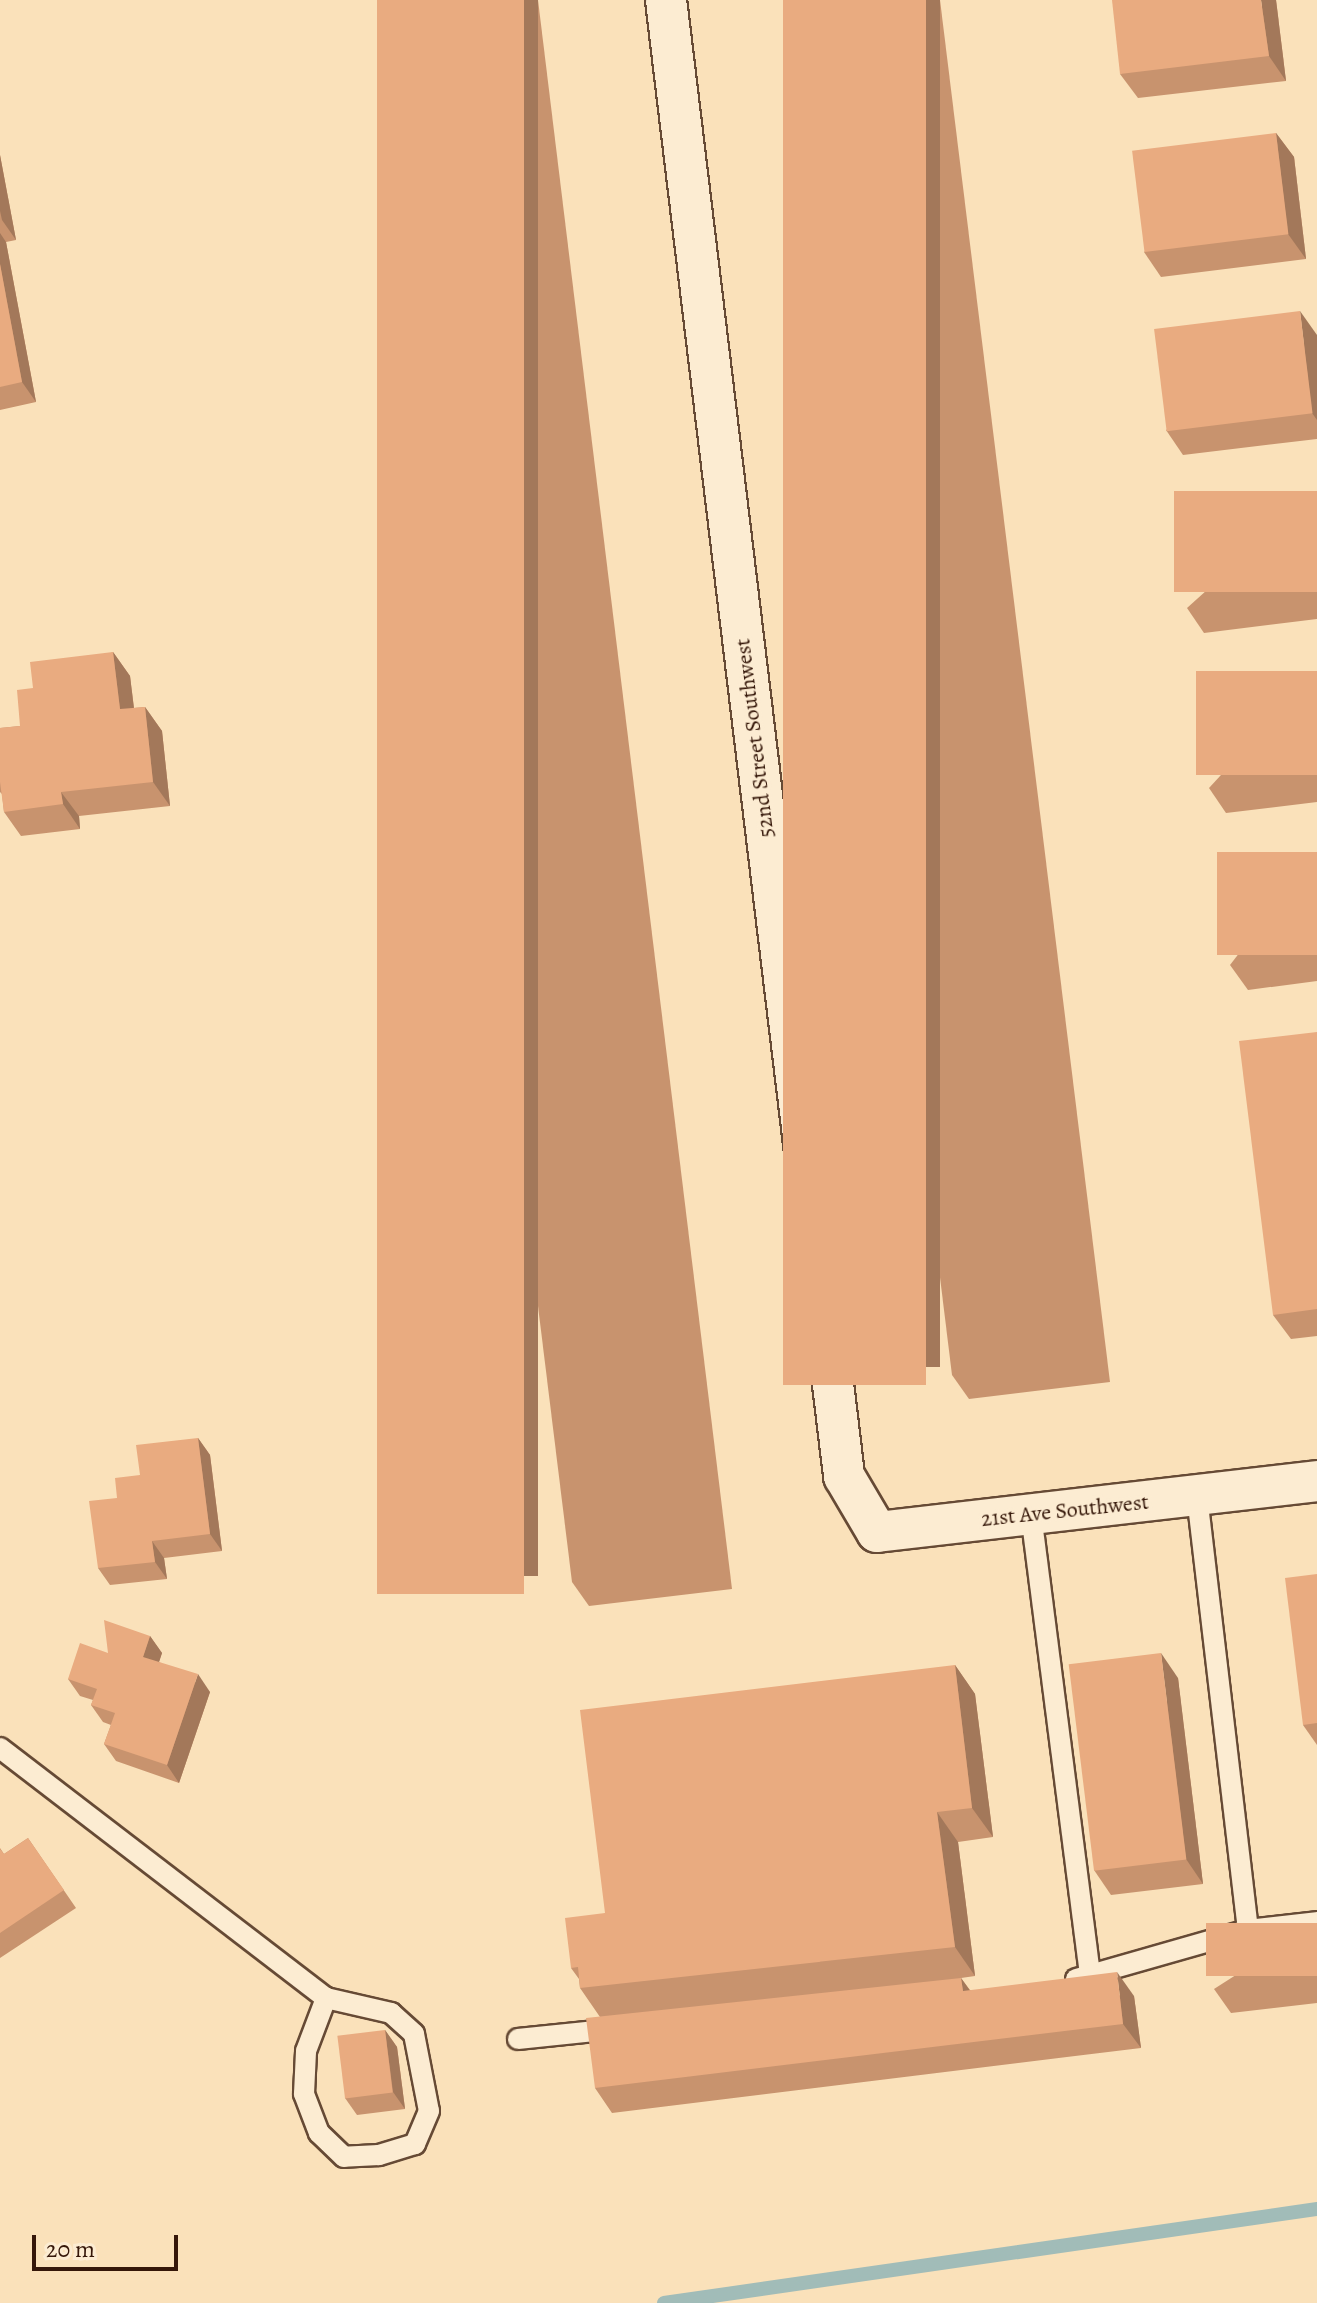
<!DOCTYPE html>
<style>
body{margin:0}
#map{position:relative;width:1317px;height:2303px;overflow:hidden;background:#fae1ba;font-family:Alegreya,serif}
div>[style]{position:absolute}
.stream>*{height:14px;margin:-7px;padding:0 7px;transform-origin:7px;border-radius:7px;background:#a1bcb8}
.roads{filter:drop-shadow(2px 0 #664a35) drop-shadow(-2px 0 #664a35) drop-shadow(0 2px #664a35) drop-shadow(0 -2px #664a35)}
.lane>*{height:20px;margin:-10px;padding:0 10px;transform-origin:10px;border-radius:10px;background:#fcecd2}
.street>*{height:40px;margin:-20px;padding:0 20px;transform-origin:20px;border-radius:20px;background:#fcecd2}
.wall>*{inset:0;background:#c8936e}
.shaded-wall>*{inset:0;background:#a3785a;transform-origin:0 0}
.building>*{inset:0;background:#e9ab80;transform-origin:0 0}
span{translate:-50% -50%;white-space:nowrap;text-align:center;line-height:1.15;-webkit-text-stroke:7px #fcecd2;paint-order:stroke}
.street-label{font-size:22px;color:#351709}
.scale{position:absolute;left:32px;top:2235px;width:146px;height:36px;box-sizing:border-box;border:4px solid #351709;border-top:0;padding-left:10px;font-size:24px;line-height:28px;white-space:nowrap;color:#351709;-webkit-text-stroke:6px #fcecd2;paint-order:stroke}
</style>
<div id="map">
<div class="stream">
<i style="left:664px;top:2303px;width:660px;rotate:-8.19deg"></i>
</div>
<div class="roads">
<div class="lane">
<i style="left:1197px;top:1496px;width:437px;rotate:83.3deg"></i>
<i style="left:1031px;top:1514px;width:467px;rotate:82.7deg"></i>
<i style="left:0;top:1748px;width:411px;rotate:37.5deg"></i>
<i style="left:1076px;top:1979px;width:179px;rotate:-15.9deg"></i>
<i style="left:1248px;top:1930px;width:69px;rotate:-6.6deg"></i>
<i style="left:326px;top:1998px;width:67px;rotate:13deg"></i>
<i style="left:391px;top:2013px;width:31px;rotate:42deg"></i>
<i style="left:414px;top:2034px;width:78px;rotate:79deg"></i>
<i style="left:429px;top:2111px;width:36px;rotate:113deg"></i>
<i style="left:415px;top:2144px;width:38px;rotate:163deg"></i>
<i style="left:379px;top:2155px;width:35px;rotate:177deg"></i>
<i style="left:344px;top:2157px;width:35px;rotate:-136deg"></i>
<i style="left:319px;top:2133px;width:42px;rotate:-111deg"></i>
<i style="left:304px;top:2094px;width:43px;rotate:-87.3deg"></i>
<i style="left:306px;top:2051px;width:57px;rotate:-69.3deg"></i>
<i style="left:518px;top:2039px;width:98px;rotate:-5.9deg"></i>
</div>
<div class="street">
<i style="left:666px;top:0;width:1487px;rotate:83.12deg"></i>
<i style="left:844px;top:1476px;width:65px;rotate:59.5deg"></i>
<i style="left:877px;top:1532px;width:443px;rotate:-6.6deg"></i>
</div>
</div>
<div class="wall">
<i style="clip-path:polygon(377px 0,538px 0,732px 1589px,589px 1606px,572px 1582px)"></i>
<i style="clip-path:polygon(783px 0,940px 0,1110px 1382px,969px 1399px,952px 1375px)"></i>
<i style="clip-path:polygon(1276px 0,1286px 81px,1138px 98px,1120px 74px)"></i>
<i style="clip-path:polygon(1276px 133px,1294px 157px,1306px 259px,1161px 277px,1144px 252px)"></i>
<i style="clip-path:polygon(0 155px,16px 240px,6px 242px,36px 402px,0 410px)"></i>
<i style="clip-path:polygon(1317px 335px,1317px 439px,1183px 455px,1166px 430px)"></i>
<i style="clip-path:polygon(1317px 491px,1317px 619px,1204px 633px,1187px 608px)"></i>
<i style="clip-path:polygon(113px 652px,130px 676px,134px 708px,145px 707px,162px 731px,170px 806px,79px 816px,80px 829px,21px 836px,4px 812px,2px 794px,0 792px,0 728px,20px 726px,33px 688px)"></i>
<i style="clip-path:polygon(1317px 671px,1317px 802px,1226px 813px,1209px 788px)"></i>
<i style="clip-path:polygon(1317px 852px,1317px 981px,1248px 990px,1230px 965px)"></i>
<i style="clip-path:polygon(1317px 1032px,1317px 1336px,1291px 1339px,1273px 1315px)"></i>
<i style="clip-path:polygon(198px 1438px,210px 1455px,222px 1551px,164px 1558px,167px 1579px,110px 1585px,98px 1568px,117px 1498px,140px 1475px)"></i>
<i style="clip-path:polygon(1317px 1574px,1317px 1745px,1303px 1725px)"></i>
<i style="clip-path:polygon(150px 1636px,162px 1653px,159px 1662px,210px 1692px,179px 1783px,116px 1761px,104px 1744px,111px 1725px,103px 1722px,91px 1705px,93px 1700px,80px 1696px,68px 1679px,108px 1653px)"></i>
<i style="clip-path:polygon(955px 1665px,975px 1694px,993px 1837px,958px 1842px,975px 1976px,961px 1978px,970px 1990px,1134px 1996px,1141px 2048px,612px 2113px,595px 2088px,600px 2017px,580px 1988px,579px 1979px,571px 1968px,605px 1913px)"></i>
<i style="clip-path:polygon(1178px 1678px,1203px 1884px,1111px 1895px,1094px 1870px)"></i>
<i style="clip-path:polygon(28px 1838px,76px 1908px,0 1958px,0 1848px,4px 1854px)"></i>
<i style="clip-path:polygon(1317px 1923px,1317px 2003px,1231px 2013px,1214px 1989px)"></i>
<i style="clip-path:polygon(385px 2030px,397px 2047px,405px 2109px,357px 2115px,345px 2098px)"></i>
</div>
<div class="shaded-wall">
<i style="left:524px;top:0;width:14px;height:1576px"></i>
<i style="left:926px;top:0;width:14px;height:1367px"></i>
<i style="clip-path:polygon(1261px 0,1276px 0,1286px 81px,1269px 56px)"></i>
<i style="clip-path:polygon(1276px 133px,1294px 157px,1306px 259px,1288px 234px)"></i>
<i style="clip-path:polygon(0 155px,16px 240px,2px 220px,0 211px)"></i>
<i style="clip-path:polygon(0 233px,6px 242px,36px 402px,22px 382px,0 264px)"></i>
<i style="clip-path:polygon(1300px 311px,1317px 335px,1317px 420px,1312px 413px)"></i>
<i style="clip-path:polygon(113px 652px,130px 676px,137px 734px,120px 709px)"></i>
<i style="clip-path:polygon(145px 707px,162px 731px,170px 806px,153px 782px)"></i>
<i style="clip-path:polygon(61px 792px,79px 816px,80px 829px,63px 804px)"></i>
<i style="clip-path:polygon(198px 1438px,210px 1455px,222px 1551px,210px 1534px)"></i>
<i style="clip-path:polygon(152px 1541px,164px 1558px,167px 1579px,155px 1562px)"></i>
<i style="clip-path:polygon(150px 1636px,162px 1653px,155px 1674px,143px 1657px)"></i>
<i style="clip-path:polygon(1161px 1653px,1178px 1678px,1203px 1884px,1186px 1859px)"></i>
<i style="clip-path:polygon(955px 1665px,975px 1694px,993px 1837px,972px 1808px)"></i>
<i style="clip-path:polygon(198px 1674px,210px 1692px,179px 1783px,167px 1765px)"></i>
<i style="clip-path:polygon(937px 1812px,958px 1842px,975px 1976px,955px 1947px)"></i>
<i style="clip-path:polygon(1117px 1972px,1134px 1996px,1141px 2048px,1123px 2024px)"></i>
<i style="clip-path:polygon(961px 1978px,978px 2002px,963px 1991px)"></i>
<i style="clip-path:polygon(385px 2030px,397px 2047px,405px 2109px,393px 2092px)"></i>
</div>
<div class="building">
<i style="left:377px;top:0;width:147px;height:1594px"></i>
<i style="left:783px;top:0;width:143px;height:1385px"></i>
<i style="clip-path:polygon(1112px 0,1261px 0,1269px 56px,1120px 74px)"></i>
<i style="left:1276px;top:133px;width:102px;height:145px;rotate:83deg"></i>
<i style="clip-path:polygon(0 264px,22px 382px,0 387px)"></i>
<i style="left:1300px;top:311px;width:103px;height:147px;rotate:83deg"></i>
<i style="left:1317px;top:491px;width:101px;height:143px;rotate:90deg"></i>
<i style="clip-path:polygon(113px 652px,120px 709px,145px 707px,153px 782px,61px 792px,63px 804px,4px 812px,0 782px,0 728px,20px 726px,17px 690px,33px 688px,30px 662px)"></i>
<i style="left:1317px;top:671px;width:104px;height:121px;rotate:90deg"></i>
<i style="left:1317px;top:852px;width:103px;height:100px;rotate:90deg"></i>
<i style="clip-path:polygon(1317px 1032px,1317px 1309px,1273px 1315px,1239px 1041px)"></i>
<i style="clip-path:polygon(198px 1438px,210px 1534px,152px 1541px,155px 1562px,98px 1568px,89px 1501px,117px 1498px,115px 1478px,140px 1475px,136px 1445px)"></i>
<i style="clip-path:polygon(1317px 1574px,1317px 1723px,1303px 1725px,1285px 1578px)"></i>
<i style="clip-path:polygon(104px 1620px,150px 1636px,143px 1657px,198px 1674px,167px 1765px,104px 1744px,115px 1713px,91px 1705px,97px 1689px,68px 1679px,80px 1643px,108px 1653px)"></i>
<i style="left:1161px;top:1653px;width:208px;height:93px;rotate:83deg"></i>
<i style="clip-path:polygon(955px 1665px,972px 1808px,937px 1812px,955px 1947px,580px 1988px,578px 1967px,571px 1968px,565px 1918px,605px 1913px,580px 1710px)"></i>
<i style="clip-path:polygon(28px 1838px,64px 1890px,0 1933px,0 1849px,4px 1854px)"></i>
<i style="left:1317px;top:1923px;width:53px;height:111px;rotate:90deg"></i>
<i style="clip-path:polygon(1117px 1972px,1123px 2024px,595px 2088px,586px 2018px,961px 1978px,963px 1991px)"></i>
<i style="left:385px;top:2030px;width:63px;height:48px;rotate:83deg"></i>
</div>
<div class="street-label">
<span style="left:755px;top:738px;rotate:-97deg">52nd Street Southwest</span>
<span style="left:1065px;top:1511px;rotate:-6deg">21st Ave Southwest</span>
</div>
<div class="scale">20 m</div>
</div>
